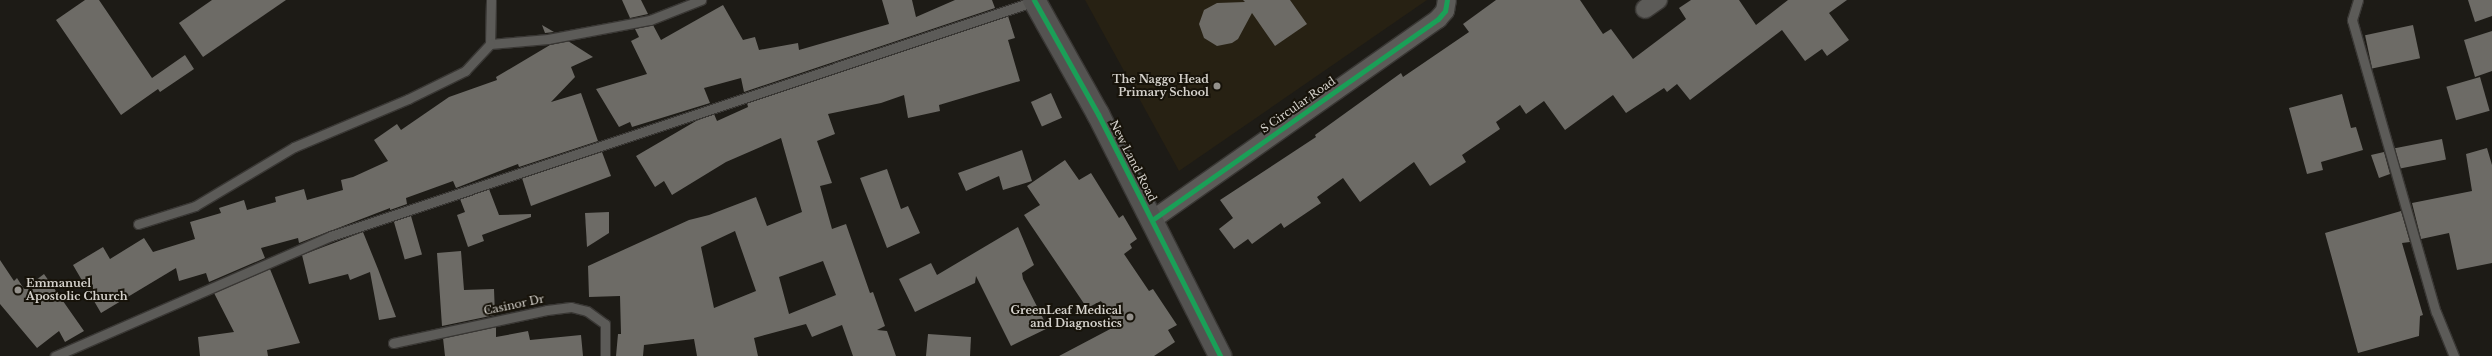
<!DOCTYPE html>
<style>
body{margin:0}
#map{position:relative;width:2492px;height:356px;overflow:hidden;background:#1d1b16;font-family:"Libre Baskerville",serif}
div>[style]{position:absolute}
.built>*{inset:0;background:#272113}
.building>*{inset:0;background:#6d6b66;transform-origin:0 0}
.roads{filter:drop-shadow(1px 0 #393734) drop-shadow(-1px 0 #393734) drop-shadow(0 1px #393734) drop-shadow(0 -1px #393734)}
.lane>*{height:9px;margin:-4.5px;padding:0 4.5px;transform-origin:4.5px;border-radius:4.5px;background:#5c5b58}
.street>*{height:18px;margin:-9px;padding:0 9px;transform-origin:9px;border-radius:9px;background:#5c5b58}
.secondary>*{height:22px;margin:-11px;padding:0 11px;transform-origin:11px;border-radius:11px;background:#545351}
.cycleway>*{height:5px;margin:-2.5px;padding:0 2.5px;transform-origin:2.5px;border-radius:2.5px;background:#1a9f57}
.dots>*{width:11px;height:11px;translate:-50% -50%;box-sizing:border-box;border:2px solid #17130a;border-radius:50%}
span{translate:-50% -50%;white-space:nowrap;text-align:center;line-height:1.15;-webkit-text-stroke:4px #17130a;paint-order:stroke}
.poi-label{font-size:11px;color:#d4d1cb;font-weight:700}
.right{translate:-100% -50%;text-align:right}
.left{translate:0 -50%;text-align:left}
.street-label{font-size:11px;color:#d4d1cb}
</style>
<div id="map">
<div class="built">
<i style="clip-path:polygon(1085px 0,1427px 0,1179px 171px)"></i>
</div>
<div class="building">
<i style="clip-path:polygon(85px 0,99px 0,152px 78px,185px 55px,194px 69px,160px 92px,158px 89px,121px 115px,56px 20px)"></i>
<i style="clip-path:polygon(212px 0,286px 0,203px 57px,179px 23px)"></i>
<i style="clip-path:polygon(622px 0,641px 0,648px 14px,630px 18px)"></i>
<i style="clip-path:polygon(882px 0,912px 0,916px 17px,955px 0,992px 0,995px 8px,744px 92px,741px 78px,704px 88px,710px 103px,632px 127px,630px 122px,619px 127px,596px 89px,647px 74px,631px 41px,639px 37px,635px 29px,653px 25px,661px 40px,723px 5px,743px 40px,755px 37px,759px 50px,798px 43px,799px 50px,889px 24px)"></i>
<i style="clip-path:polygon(1243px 0,1290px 0,1307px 24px,1275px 46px,1252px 13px,1238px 39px,1232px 43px,1217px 46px,1204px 38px,1199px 24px,1204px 10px,1217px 3px,1245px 2px)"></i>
<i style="clip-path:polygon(1496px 0,1580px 0,1603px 34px,1611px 29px,1633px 59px,1686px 19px,1679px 8px,1691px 0,1739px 0,1756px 25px,1788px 0,1847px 0,1829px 13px,1849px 40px,1827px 56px,1822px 49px,1805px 61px,1782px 30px,1690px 100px,1677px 84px,1667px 92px,1664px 88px,1626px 113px,1613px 95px,1565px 130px,1544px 101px,1526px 114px,1520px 105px,1496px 122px,1500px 129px,1462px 155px,1466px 162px,1430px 186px,1414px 162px,1360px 202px,1343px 178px,1317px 197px,1321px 203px,1284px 228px,1281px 223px,1252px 244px,1248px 239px,1234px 249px,1219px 229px,1233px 218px,1220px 200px,1316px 137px,1315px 135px,1401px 73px,1403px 77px,1469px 32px,1463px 24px)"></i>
<i style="clip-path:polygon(2468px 0,2492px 0,2492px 16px,2475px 22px)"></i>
<i style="clip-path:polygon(evenodd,1008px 16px,1015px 38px,1008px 40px,1020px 81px,939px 105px,940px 111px,908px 118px,904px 95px,881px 103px,828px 114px,835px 134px,817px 141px,832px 183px,820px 186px,832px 229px,846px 224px,870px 293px,873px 292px,885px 326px,877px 330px,887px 331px,896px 356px,853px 356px,842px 325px,812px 337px,806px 324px,754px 338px,758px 356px,697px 356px,694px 339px,644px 345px,643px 356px,616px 356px,618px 334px,621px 334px,620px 296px,589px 297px,588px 266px,689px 220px,709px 215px,756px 197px,767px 226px,802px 212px,781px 138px,726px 162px,672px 195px,664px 181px,655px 187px,636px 156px,696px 121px,714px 114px,717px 121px,748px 107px,747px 103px,1008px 16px,735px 231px,756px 291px,714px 308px,701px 247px,735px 231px,1008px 16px,823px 261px,836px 295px,789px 314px,779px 277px,823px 261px)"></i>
<i style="clip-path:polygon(542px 25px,554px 32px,545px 33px)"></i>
<i style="left:2413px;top:25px;width:34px;height:49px;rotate:78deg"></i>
<i style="clip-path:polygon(2492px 31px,2492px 71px,2475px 77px,2464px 40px)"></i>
<i style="clip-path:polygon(568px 41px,593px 57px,571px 67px,575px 77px,551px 102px,581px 93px,598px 141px,519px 167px,518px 164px,456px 188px,453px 181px,406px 198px,407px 204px,390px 210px,390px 208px,299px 243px,298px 238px,261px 248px,265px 258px,209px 282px,206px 273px,179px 281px,176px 268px,101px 313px,73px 265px,103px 247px,110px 259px,144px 238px,153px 252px,195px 239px,190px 222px,221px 213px,219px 208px,244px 200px,247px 210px,276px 202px,275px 197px,304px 189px,307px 200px,343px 190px,341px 180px,353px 177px,388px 161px,374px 140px,397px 124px,401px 130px,449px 97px,497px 80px,496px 77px,550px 45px)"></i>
<i style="left:2480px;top:77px;width:35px;height:35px;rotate:74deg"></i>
<i style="left:1051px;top:93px;width:27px;height:22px;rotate:66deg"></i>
<i style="clip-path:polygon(2342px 94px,2351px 128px,2356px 127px,2363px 150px,2321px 162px,2323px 170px,2307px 174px,2289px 108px)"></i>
<i style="left:2442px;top:139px;width:21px;height:48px;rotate:79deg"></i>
<i style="clip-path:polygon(2487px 148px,2492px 165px,2492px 263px,2457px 270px,2449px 233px,2421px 239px,2412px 203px,2472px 191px,2466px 154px)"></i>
<i style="clip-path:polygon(1022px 150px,1032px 181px,1003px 190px,999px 176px,966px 191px,958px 173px)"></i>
<i style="clip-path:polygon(602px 152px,611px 176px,531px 206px,522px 178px)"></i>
<i style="clip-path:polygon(2384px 152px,2390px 174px,2379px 178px,2371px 155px)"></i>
<i style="clip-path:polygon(1065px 160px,1079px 180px,1091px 173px,1119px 218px,1123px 215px,1137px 239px,1130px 244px,1132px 248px,1124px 254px,1149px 291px,1153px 289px,1177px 325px,1168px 330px,1175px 342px,1154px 356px,1059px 356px,1114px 327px,1101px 301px,1087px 308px,1024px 215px,1040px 205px,1027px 186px)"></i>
<i style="clip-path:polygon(887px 169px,901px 209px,908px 206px,920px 233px,887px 248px,860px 178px)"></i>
<i style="clip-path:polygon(489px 189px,499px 215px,531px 214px,531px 217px,482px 235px,484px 241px,468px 247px,457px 215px,465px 212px,460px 199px)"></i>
<i style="clip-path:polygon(2401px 211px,2410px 242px,2402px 243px,2423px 315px,2420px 316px,2419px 336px,2358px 353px,2325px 233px)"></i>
<i style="clip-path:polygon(609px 212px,609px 233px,587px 247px,585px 213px)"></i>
<i style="left:411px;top:216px;width:40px;height:18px;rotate:74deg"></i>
<i style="clip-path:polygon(1018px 227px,1034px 265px,1022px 273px,1023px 279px,1048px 328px,1011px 346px,976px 276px,975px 283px,915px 312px,899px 279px,931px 263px,937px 275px)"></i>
<i style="clip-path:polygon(363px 232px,378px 269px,396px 317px,379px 320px,370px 272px,350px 280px,348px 274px,309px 284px,302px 255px)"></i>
<i style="clip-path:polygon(461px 251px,464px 290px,494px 289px,495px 315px,442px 326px,437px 253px)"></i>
<i style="clip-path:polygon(0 260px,14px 281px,17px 278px,24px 289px,44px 274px,84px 331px,65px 342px,59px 331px,37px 348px,0 304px)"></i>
<i style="clip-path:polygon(270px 269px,300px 343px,267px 350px,268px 356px,200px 356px,198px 337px,234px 332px,214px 293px)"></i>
<i style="clip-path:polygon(496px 327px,496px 337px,528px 331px,530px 340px,581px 335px,583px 356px,445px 356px,443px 338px)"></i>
<i style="clip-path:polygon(928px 334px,971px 337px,970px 356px,926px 356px)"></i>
</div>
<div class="roads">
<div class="lane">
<i style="left:491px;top:0;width:44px;rotate:91.3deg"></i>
<i style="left:490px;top:44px;width:58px;rotate:-4.9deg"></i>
<i style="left:548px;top:39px;width:104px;rotate:-10.6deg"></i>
<i style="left:650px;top:20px;width:55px;rotate:-21.4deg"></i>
<i style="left:2358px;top:0;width:21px;rotate:107deg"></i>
<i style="left:2352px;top:20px;width:304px;rotate:74deg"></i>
<i style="left:2436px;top:312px;width:48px;rotate:67.8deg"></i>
<i style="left:138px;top:224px;width:60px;rotate:-17.5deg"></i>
<i style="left:195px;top:206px;width:115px;rotate:-30.8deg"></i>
<i style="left:294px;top:147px;width:124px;rotate:-22.8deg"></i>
<i style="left:408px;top:99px;width:64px;rotate:-26.2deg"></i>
<i style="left:465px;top:71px;width:37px;rotate:-47deg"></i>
<i style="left:393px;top:343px;width:157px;rotate:-12.1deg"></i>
<i style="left:547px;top:310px;width:24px;rotate:-7deg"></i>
<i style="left:571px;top:307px;width:16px;rotate:14deg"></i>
<i style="left:587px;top:311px;width:22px;rotate:36deg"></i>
<i style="left:605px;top:324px;width:32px;rotate:90deg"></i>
<i style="left:55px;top:356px;width:301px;rotate:-23.5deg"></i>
<i style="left:331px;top:236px;width:742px;rotate:-18.46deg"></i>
</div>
<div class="street">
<i style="left:1645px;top:9px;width:16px;rotate:-35deg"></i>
<i style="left:1152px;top:220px;width:350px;rotate:-35.1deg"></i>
<i style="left:1438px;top:19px;width:11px;rotate:-49deg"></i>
<i style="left:1445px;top:11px;width:11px;rotate:-80deg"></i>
</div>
<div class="secondary">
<i style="left:1034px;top:0;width:131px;rotate:60.7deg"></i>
<i style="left:1098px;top:114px;width:271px;rotate:63.2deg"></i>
</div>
</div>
<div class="cycleway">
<i style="left:1034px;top:0;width:131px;rotate:60.7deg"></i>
<i style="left:1098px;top:114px;width:271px;rotate:63.2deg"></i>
<i style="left:1152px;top:220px;width:350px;rotate:-35.1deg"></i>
<i style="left:1438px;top:19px;width:11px;rotate:-49deg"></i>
<i style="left:1445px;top:11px;width:11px;rotate:-80deg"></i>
</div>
<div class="dots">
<i style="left:1217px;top:86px;background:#94918c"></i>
<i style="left:18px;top:290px;background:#94918c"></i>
<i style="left:1130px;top:317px;background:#94918c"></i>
</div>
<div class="poi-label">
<span class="right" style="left:1209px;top:86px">The Naggo Head<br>Primary School</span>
<span class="left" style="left:26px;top:290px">Emmanuel<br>Apostolic Church</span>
<span class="right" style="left:1122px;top:317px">GreenLeaf Medical<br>and Diagnostics</span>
</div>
<div class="street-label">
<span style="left:1298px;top:105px;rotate:-35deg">S Circular Road</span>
<span style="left:1133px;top:161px;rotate:63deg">New Land Road</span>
<span style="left:514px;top:305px;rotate:-12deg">Casinor Dr</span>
</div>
</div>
